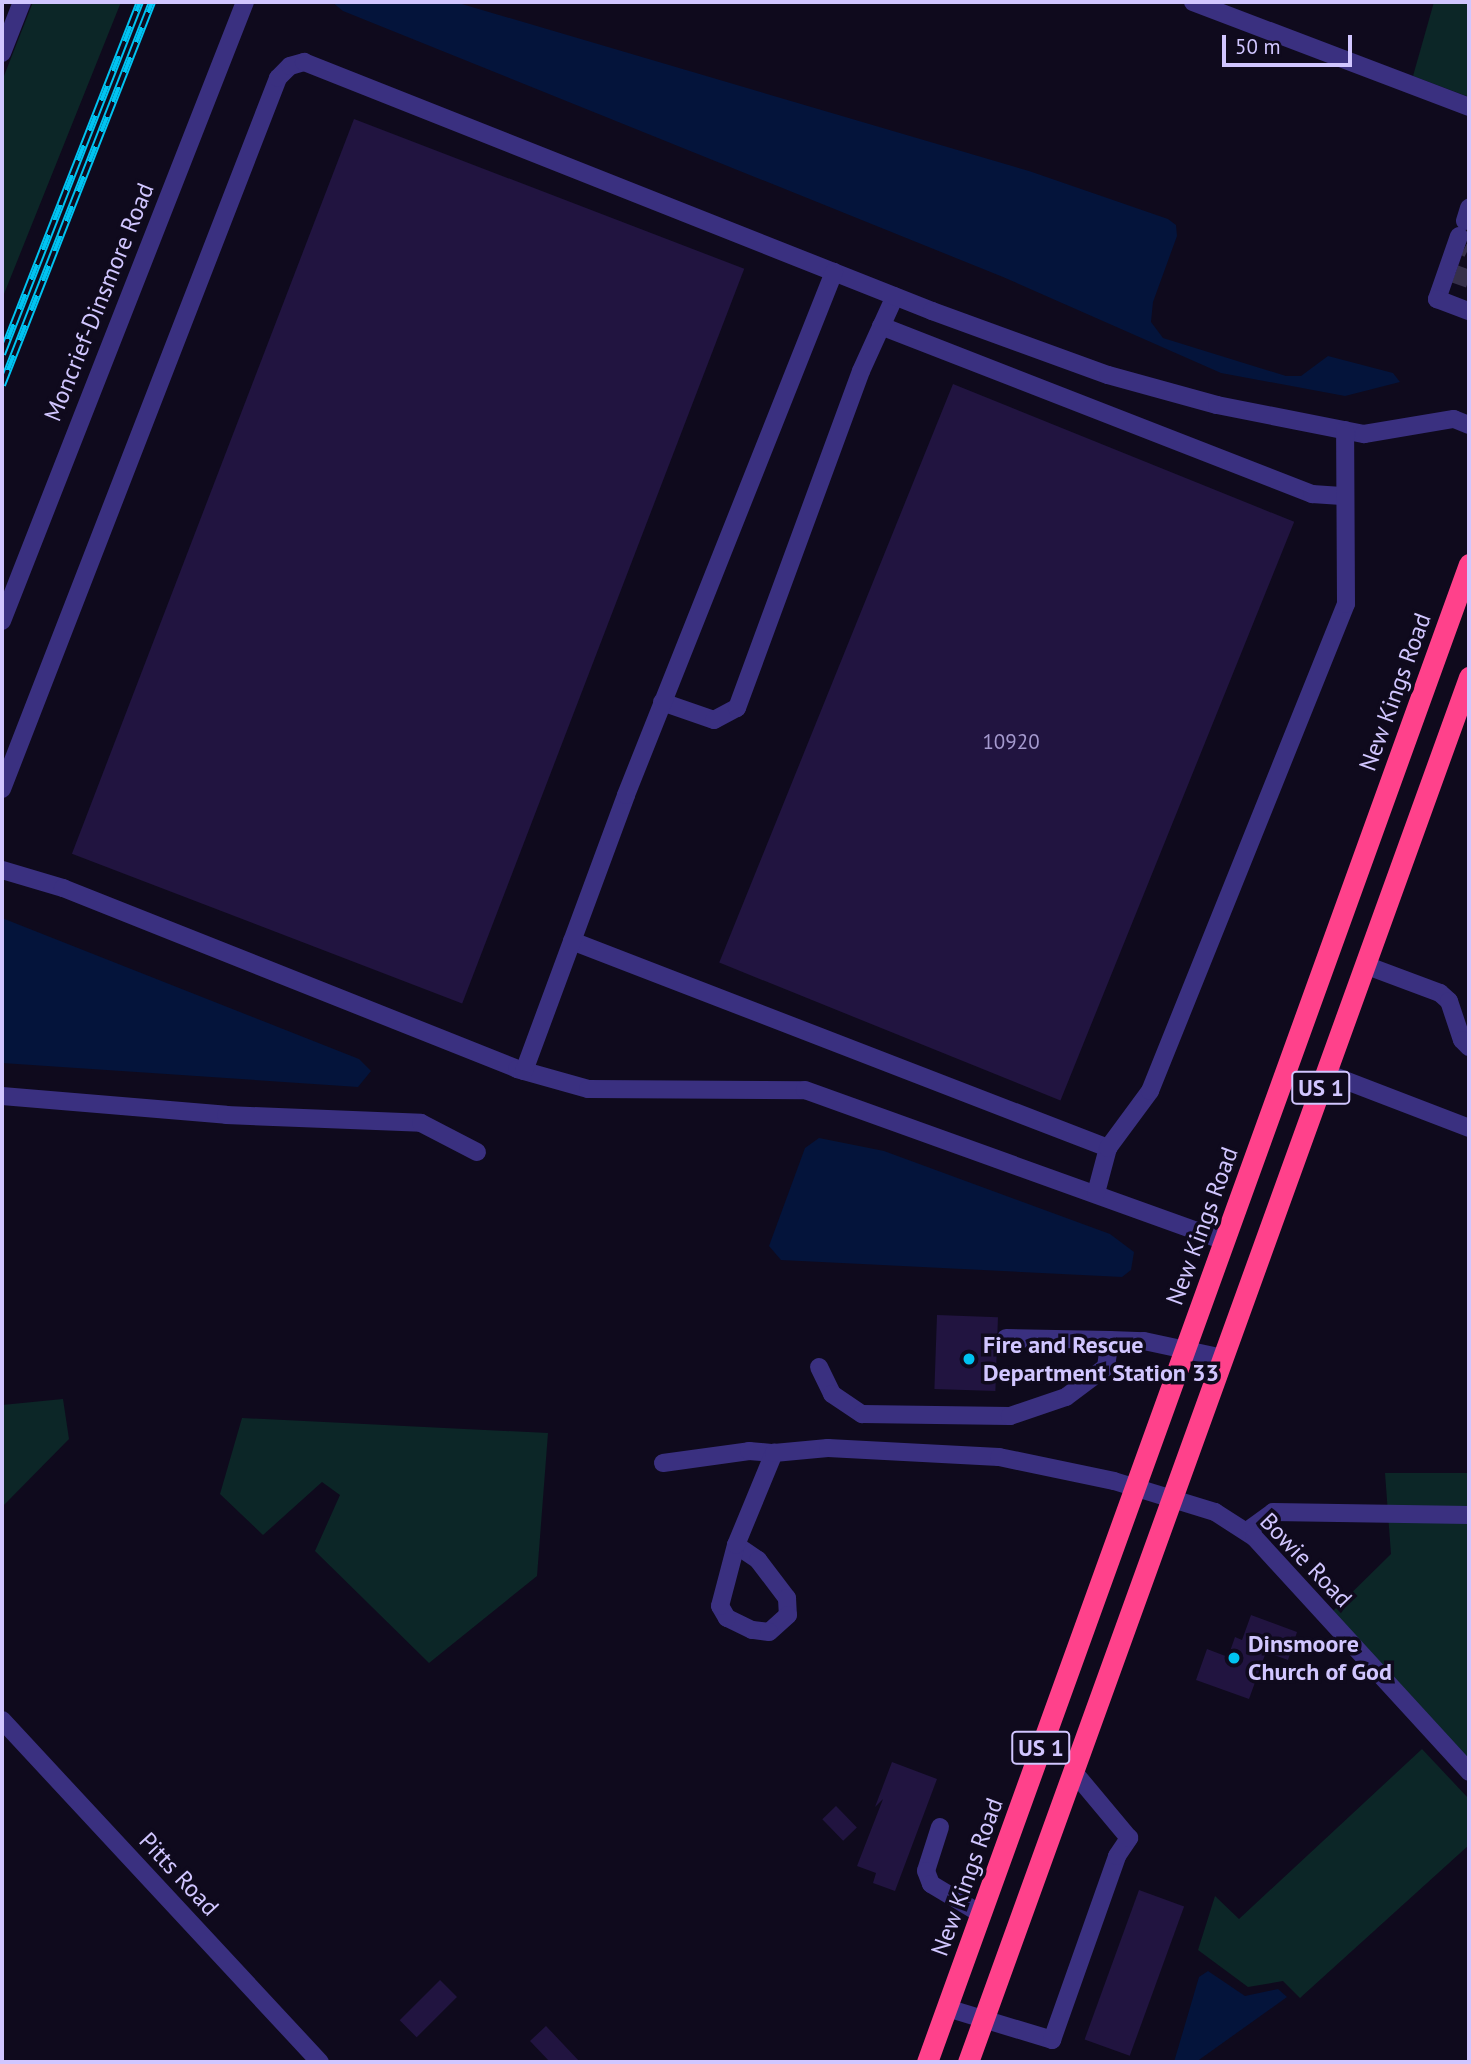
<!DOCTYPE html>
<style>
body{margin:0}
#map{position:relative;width:1471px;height:2064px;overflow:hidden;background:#0f0a1d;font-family:"PT Sans",sans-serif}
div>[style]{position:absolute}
.green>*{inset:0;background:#0c2627}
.water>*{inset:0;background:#04143b}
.building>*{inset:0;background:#211440;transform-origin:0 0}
.minor-tunnel>*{height:18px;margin-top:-9px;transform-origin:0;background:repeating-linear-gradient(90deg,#36304a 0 18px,transparent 0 27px)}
.minor>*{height:18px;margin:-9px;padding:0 9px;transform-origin:9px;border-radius:9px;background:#3a3080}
.highway>*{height:21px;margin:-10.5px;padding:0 10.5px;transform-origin:10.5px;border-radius:10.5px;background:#ff418b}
.rail>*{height:8px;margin-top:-4px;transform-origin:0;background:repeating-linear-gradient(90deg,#0f0a1d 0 16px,#00c3f1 0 32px);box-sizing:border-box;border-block:2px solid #00c3f1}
.dots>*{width:19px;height:19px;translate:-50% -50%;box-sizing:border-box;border:4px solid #0f0a1d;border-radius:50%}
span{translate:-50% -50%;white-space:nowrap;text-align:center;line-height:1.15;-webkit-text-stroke:7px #0f0a1d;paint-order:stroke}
.number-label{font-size:21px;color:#a59acf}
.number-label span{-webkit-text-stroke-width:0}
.shield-label span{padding:2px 5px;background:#0f0a1d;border:2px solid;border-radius:5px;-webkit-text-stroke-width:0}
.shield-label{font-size:23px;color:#d1c6ff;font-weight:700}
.street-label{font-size:24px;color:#d1c6ff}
.poi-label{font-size:24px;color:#d1c6ff;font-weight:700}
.left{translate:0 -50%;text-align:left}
.frame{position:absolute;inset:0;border:4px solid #d1c6ff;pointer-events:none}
.scale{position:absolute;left:1222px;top:35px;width:130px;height:32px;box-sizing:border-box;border:4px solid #d1c6ff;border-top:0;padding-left:9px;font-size:21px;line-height:24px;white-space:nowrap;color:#d1c6ff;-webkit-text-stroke:5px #0f0a1d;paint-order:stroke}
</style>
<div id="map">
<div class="green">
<i style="clip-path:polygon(33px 2px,121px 2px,2px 299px,2px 81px)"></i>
<i style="clip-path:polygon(1434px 2px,1469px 2px,1469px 97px,1413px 76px)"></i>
<i style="clip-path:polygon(63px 1399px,69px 1439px,2px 1507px,2px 1405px)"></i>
<i style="clip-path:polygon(242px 1418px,548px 1433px,537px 1576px,429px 1663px,315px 1551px,340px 1495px,322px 1482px,263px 1535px,220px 1494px)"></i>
<i style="clip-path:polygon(1385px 1473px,1469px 1473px,1469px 1760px,1332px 1612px,1391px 1554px)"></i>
<i style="clip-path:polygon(1422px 1749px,1469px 1799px,1469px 1845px,1300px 1998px,1283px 1981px,1248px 1987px,1198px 1950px,1215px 1896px,1239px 1919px)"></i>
</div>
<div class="water">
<i style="clip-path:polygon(332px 2px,455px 2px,1029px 171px,1168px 219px,1176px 225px,1177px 236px,1153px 302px,1151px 322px,1163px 338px,1286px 376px,1301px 376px,1328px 356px,1393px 373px,1400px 382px,1345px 396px,1221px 373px,1003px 277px,343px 11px)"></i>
<i style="clip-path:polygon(2px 918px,359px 1059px,371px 1071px,358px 1087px,2px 1063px)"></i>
<i style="clip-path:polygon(819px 1138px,884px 1151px,1110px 1234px,1134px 1252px,1131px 1270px,1122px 1277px,781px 1260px,769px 1246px,805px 1148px)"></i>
<i style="clip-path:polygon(1208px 1971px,1245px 1996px,1278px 1989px,1287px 1997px,1196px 2062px,1174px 2062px,1199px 1977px)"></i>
</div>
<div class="building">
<i style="left:354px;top:119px;width:418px;height:787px;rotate:21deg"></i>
<i style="left:953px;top:384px;width:368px;height:624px;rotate:22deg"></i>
<i style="left:937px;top:1315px;width:61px;height:74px;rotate:2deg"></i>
<i style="clip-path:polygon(1251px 1615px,1297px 1632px,1288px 1660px,1266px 1652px,1249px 1699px,1196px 1680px,1207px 1649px,1228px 1657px,1235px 1637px,1242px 1640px)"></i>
<i style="clip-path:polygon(892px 1762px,937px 1779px,895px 1891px,873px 1883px,876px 1873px,857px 1866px,883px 1799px,875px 1807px)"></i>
<i style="left:836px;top:1806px;width:30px;height:19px;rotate:46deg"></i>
<i style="left:1139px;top:1890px;width:48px;height:159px;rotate:20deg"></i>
<i style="left:440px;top:1980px;width:24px;height:57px;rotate:45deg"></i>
<i style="clip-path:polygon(546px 2026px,580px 2062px,550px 2062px,530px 2041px)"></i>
</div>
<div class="minor-tunnel">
<i style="left:1465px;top:247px;width:4px;rotate:27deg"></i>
<i style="left:1455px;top:274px;width:15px;rotate:20deg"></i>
</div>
<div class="minor">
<i style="left:1193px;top:2px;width:295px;rotate:20.8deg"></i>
<i style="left:2px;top:53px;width:55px;rotate:-68.6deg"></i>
<i style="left:1465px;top:221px;width:14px;rotate:-73deg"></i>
<i style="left:1459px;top:236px;width:67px;rotate:109.2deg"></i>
<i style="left:1437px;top:299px;width:34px;rotate:21deg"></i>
<i style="left:881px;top:326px;width:463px;rotate:21.3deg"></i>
<i style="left:1312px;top:494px;width:30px;rotate:4deg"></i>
<i style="left:2px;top:621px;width:665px;rotate:-68.57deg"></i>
<i style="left:662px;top:702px;width:55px;rotate:19.1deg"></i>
<i style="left:714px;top:720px;width:26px;rotate:-28deg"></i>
<i style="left:737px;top:708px;width:359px;rotate:-69.8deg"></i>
<i style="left:861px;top:371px;width:82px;rotate:-65.6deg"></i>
<i style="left:2px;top:789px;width:763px;rotate:-68.78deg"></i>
<i style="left:278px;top:78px;width:17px;rotate:-45deg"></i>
<i style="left:290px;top:66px;width:15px;rotate:-16deg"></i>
<i style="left:304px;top:62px;width:676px;rotate:21.63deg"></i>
<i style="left:932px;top:311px;width:187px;rotate:20deg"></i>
<i style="left:1108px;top:375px;width:113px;rotate:15.4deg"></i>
<i style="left:1217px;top:405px;width:150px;rotate:11.2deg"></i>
<i style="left:1364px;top:434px;width:91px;rotate:-9.5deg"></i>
<i style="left:1454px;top:419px;width:16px;rotate:22deg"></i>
<i style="left:2px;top:870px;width:64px;rotate:16.4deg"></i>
<i style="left:63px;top:888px;width:489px;rotate:21.7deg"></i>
<i style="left:517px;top:1069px;width:74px;rotate:15.7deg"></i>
<i style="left:588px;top:1089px;width:217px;rotate:0.3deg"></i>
<i style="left:805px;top:1090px;width:446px;rotate:19.8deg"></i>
<i style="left:572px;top:941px;width:575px;rotate:21.12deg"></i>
<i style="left:1365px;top:965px;width:80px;rotate:20.5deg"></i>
<i style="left:1440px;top:993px;width:12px;rotate:42deg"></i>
<i style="left:1449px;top:1001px;width:41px;rotate:71.6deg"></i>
<i style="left:1462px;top:1040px;width:10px;rotate:45deg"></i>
<i style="left:524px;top:1071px;width:294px;rotate:-69.7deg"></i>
<i style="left:626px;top:795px;width:563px;rotate:-68.31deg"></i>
<i style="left:1326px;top:1073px;width:153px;rotate:21deg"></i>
<i style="left:2px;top:1096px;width:225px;rotate:4.8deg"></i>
<i style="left:226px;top:1115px;width:195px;rotate:2.3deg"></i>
<i style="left:421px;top:1123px;width:63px;rotate:27.4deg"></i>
<i style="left:1096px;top:1193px;width:47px;rotate:-75.1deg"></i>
<i style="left:1108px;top:1148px;width:71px;rotate:-53.6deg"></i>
<i style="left:1150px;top:1091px;width:525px;rotate:-68.08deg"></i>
<i style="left:1346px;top:604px;width:174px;rotate:-90.3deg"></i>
<i style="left:1006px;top:1338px;width:104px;rotate:1.1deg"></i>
<i style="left:819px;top:1367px;width:30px;rotate:64deg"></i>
<i style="left:832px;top:1394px;width:36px;rotate:34deg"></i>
<i style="left:862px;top:1414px;width:148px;rotate:0.8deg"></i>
<i style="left:1010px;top:1416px;width:59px;rotate:-18.7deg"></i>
<i style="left:1066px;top:1397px;width:50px;rotate:-36.9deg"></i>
<i style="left:1106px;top:1367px;width:27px;rotate:-82deg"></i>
<i style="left:1110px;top:1340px;width:34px;rotate:2deg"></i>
<i style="left:1144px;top:1341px;width:81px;rotate:12.1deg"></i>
<i style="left:663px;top:1463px;width:87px;rotate:-7.9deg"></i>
<i style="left:749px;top:1451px;width:25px;rotate:5deg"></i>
<i style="left:1247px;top:1531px;width:32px;rotate:-36deg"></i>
<i style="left:1273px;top:1512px;width:196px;rotate:0.9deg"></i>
<i style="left:736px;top:1545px;width:27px;rotate:34deg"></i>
<i style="left:758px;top:1560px;width:48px;rotate:52.7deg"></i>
<i style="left:787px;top:1598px;width:17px;rotate:87deg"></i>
<i style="left:788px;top:1615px;width:25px;rotate:138deg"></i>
<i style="left:769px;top:1632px;width:17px;rotate:-173deg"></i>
<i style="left:752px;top:1630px;width:28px;rotate:-154deg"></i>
<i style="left:727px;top:1618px;width:14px;rotate:-120deg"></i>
<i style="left:720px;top:1606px;width:63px;rotate:-75.3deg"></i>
<i style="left:736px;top:1545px;width:100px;rotate:-67.6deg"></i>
<i style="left:774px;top:1453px;width:54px;rotate:-5.3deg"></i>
<i style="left:828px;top:1448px;width:171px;rotate:3deg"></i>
<i style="left:999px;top:1457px;width:117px;rotate:11.8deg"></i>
<i style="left:1114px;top:1481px;width:106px;rotate:17.1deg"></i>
<i style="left:1215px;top:1512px;width:46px;rotate:32.7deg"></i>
<i style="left:1254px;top:1537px;width:319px;rotate:47.5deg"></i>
<i style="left:2px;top:1720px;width:467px;rotate:47.1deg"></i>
<i style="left:940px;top:1827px;width:46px;rotate:107.7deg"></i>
<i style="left:926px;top:1871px;width:14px;rotate:69deg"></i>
<i style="left:931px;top:1884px;width:58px;rotate:31deg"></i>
<i style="left:947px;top:2008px;width:110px;rotate:16.9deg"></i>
<i style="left:1052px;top:2040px;width:195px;rotate:-70.5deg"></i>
<i style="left:1117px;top:1856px;width:22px;rotate:-56deg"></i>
<i style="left:1129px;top:1838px;width:87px;rotate:-129.9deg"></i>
</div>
<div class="highway">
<i style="left:927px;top:2062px;width:1593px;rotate:-70.11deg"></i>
<i style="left:968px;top:2062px;width:1473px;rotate:-70.11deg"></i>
</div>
<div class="rail">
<i style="left:2px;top:354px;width:378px;rotate:-68.6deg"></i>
<i style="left:2px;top:385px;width:411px;rotate:-68.6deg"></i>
</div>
<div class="dots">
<i style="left:969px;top:1359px;background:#00c3f1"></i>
<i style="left:1234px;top:1658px;background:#00c3f1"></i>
</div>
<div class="number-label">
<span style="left:1011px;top:742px">10920</span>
</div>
<div class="shield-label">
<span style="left:1321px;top:1088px">US 1</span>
<span style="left:1041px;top:1748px">US 1</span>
</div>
<div class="street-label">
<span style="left:99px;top:302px;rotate:-68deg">Moncrief-Dinsmore Road</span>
<span style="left:1395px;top:692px;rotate:-70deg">New Kings Road</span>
<span style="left:1202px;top:1226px;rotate:-70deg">New Kings Road</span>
<span style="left:1306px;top:1560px;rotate:46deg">Bowie Road</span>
<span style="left:179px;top:1874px;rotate:47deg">Pitts Road</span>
<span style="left:967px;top:1877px;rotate:-70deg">New Kings Road</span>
</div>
<div class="poi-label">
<span class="left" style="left:983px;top:1359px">Fire and Rescue<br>Department Station 33</span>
<span class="left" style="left:1248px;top:1658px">Dinsmoore<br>Church of God</span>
</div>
<div class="frame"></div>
<div class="scale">50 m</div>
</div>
